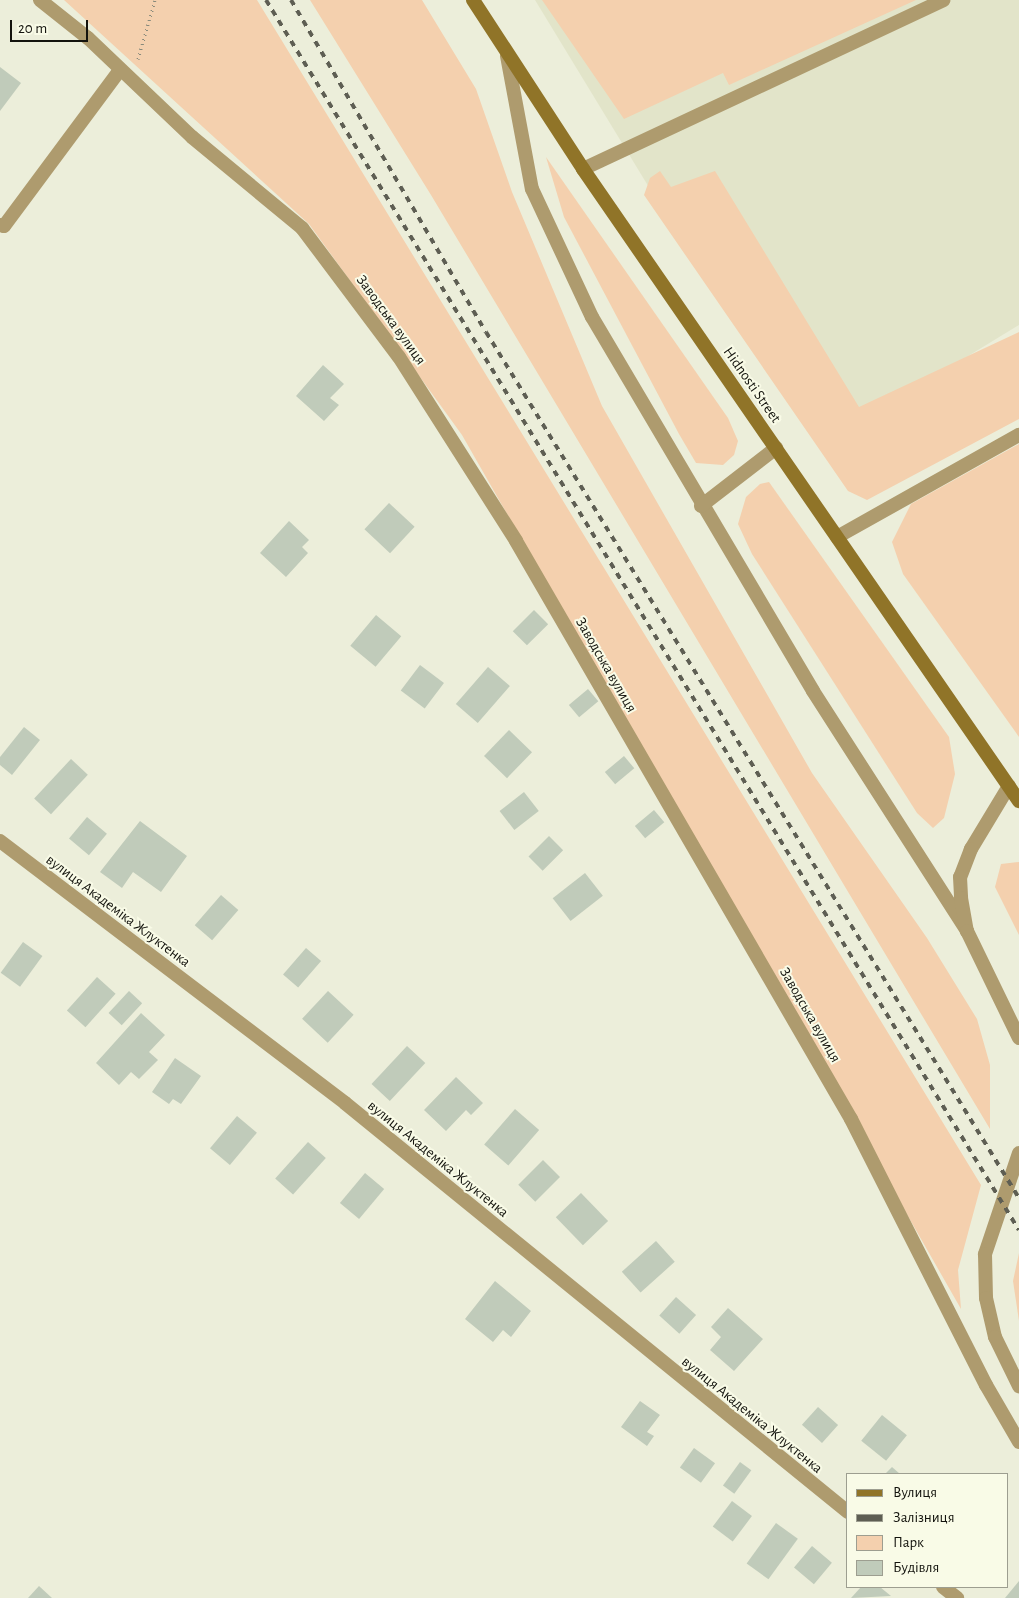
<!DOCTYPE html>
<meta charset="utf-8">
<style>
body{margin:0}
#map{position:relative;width:1019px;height:1598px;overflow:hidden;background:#eceeda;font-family:"Alegreya Sans",sans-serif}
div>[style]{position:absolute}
.built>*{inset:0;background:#e2e4c9}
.green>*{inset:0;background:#f4d0ae}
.building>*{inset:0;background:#c0cbba;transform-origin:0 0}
.path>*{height:3px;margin-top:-1.5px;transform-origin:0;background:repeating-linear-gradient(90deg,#87897b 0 1px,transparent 0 5px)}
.service>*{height:14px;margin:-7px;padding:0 7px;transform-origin:7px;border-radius:7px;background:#ae9b6e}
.minor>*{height:14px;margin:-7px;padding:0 7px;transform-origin:7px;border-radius:7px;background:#ae9b6e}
.tertiary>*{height:14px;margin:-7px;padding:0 7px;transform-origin:7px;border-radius:7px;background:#ae9b6e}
.secondary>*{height:14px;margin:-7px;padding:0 7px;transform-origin:7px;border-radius:7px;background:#907428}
.rail>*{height:4px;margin-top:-2px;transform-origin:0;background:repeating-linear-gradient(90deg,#5e5e53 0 6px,transparent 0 12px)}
span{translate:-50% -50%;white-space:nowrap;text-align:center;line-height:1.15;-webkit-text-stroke:4px #f9fbe7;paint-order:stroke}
.street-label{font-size:15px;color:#13130d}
.legend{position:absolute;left:846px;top:1473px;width:162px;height:115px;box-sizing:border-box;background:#f9fbe7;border:1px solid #9d9e90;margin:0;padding:6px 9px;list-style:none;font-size:15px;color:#13130d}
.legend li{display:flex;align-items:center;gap:10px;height:25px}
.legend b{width:25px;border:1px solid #9d9e90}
.scale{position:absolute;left:10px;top:20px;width:78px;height:22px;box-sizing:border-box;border:2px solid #13130d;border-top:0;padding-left:6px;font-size:15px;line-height:18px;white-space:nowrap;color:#13130d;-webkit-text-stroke:4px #f9fbe7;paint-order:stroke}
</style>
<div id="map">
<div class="built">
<i style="clip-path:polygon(535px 0,1019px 0,1019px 325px,852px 427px,664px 212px)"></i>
</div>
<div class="green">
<i style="clip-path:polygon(64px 0,257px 0,981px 1185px,958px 1270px,961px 1309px,462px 435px,309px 224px)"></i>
<i style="clip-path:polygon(310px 0,422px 0,476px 89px,512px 192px,602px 406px,812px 773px,927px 938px,977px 1019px,990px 1065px,990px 1129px,431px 195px)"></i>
<i style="clip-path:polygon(542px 0,916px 0,729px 85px,723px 73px,624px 119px)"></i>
<i style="clip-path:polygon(546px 157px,728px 418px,738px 441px,734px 455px,723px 465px,696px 463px,679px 434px,564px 217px)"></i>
<i style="clip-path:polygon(660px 171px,671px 187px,715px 171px,859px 407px,1019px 332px,1019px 419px,867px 500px,848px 491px,644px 195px,650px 178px)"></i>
<i style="clip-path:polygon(1019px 444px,1019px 737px,903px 574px,892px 542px,911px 504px)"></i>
<i style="clip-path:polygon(769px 482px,949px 737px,955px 774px,944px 818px,933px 828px,917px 813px,752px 554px,738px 524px,746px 497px,760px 484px)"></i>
<i style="clip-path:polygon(1019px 862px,1019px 935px,995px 887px,1001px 864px)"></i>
<i style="clip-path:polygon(1019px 1253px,1019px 1321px,1013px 1281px)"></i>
</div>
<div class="building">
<i style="clip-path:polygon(0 67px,21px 83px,0 111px)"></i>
<i style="clip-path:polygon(323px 365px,344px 384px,330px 398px,339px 405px,324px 421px,296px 396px)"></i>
<i style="left:389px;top:503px;width:35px;height:36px;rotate:43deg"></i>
<i style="clip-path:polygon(289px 521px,309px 540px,302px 547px,308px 553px,286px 577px,260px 553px)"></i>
<i style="left:534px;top:610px;width:20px;height:30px;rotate:45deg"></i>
<i style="left:376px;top:615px;width:33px;height:40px;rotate:40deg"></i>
<i style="left:420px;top:665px;width:30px;height:32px;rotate:37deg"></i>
<i style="left:488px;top:667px;width:29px;height:49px;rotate:41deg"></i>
<i style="left:588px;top:689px;width:16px;height:25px;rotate:50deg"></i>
<i style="clip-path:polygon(24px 727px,40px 740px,12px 775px,0 765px,0 757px)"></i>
<i style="left:509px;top:730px;width:32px;height:36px;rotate:44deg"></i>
<i style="left:624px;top:756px;width:16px;height:25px;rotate:50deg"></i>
<i style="left:71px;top:759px;width:23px;height:54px;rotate:43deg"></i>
<i style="left:524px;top:792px;width:24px;height:31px;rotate:52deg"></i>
<i style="left:654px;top:810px;width:16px;height:25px;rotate:50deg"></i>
<i style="left:87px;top:817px;width:26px;height:28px;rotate:40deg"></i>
<i style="clip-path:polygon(140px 821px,187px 856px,161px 892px,133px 872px,122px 888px,100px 872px)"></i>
<i style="left:549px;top:836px;width:20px;height:29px;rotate:45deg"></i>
<i style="left:585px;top:873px;width:29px;height:41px;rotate:52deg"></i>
<i style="left:221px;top:895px;width:23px;height:40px;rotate:41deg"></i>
<i style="left:23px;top:942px;width:24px;height:38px;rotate:36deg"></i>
<i style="left:306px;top:948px;width:20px;height:35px;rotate:41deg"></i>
<i style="left:97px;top:977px;width:25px;height:45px;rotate:42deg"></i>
<i style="left:129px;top:991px;width:18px;height:30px;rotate:43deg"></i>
<i style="left:328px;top:991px;width:35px;height:38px;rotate:43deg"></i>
<i style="clip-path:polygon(141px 1013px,165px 1035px,149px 1052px,158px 1060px,139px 1079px,131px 1072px,119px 1085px,96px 1063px)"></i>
<i style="left:407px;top:1046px;width:25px;height:52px;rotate:43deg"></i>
<i style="clip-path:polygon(175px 1058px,201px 1076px,181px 1104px,173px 1099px,169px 1104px,152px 1092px)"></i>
<i style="clip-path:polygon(456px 1077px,483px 1103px,471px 1115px,466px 1110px,446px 1131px,424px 1110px)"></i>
<i style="left:515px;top:1109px;width:32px;height:47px;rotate:41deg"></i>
<i style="left:237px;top:1116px;width:26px;height:42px;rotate:40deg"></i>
<i style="left:308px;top:1142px;width:24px;height:49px;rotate:42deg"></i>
<i style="left:543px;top:1160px;width:24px;height:35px;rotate:45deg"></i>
<i style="left:365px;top:1173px;width:25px;height:39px;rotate:40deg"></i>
<i style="left:581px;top:1193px;width:39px;height:35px;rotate:46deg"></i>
<i style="left:656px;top:1241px;width:28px;height:46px;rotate:48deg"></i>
<i style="clip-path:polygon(495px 1281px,531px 1311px,511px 1337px,503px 1330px,493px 1342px,465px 1319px)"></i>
<i style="left:676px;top:1297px;width:27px;height:25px;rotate:42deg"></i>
<i style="clip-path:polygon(728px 1308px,763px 1339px,734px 1371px,710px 1350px,721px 1337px,711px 1327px)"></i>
<i style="clip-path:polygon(640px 1401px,660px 1415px,647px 1432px,654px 1436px,647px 1446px,621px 1427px)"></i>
<i style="left:818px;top:1407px;width:27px;height:24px;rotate:42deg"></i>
<i style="left:882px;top:1415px;width:32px;height:33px;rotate:39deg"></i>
<i style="left:694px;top:1448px;width:26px;height:24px;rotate:36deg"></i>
<i style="left:740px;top:1462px;width:14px;height:29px;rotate:36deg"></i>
<i style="clip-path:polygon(892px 1467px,900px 1474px,885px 1474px)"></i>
<i style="left:732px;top:1501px;width:25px;height:32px;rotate:37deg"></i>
<i style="left:776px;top:1523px;width:27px;height:50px;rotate:36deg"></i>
<i style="left:812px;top:1546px;width:26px;height:28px;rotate:40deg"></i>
<i style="clip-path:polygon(1019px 1581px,1019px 1598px,1005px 1598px)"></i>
<i style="clip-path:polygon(39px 1586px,52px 1598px,28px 1598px)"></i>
<i style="clip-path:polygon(861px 1587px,880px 1587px,891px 1596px,851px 1598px)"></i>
</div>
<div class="path">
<i style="left:138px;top:59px;width:61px;rotate:-73.9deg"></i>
</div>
<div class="service">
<i style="left:507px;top:56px;width:135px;rotate:79.4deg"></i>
<i style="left:532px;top:189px;width:141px;rotate:64.9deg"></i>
<i style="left:592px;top:317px;width:434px;rotate:59.4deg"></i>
<i style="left:813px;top:691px;width:285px;rotate:57.3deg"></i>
<i style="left:583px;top:169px;width:398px;rotate:-25.1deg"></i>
<i style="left:0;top:225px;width:4px;rotate:14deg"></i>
<i style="left:4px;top:226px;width:193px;rotate:-53.4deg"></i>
<i style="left:701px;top:506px;width:95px;rotate:-37.7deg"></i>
<i style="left:837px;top:537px;width:209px;rotate:-29.3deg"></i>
</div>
<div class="minor">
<i style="left:40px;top:0;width:61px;rotate:38.4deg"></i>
<i style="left:88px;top:38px;width:144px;rotate:43.6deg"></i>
<i style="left:192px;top:137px;width:143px;rotate:39.6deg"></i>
<i style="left:302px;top:228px;width:161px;rotate:53.1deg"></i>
<i style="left:399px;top:357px;width:218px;rotate:57.5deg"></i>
<i style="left:516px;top:541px;width:668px;rotate:59.9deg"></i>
<i style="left:851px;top:1119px;width:298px;rotate:63.1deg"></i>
<i style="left:986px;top:1385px;width:66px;rotate:59.9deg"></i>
<i style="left:0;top:841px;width:433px;rotate:37.2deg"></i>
<i style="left:345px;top:1103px;width:648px;rotate:39.12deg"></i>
<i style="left:943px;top:1587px;width:18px;rotate:38deg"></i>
</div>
<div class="tertiary">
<i style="left:1009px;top:786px;width:74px;rotate:121.1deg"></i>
<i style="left:971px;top:849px;width:30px;rotate:111deg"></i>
<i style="left:960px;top:877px;width:21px;rotate:87deg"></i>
<i style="left:961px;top:898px;width:34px;rotate:80deg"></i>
<i style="left:967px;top:931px;width:119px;rotate:64.1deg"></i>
<i style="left:1019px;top:1153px;width:107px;rotate:108.6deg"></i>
<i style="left:985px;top:1254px;width:44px;rotate:88.7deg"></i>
<i style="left:986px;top:1298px;width:40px;rotate:77deg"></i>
<i style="left:995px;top:1337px;width:55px;rotate:63.9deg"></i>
</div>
<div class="secondary">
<i style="left:473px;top:0;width:202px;rotate:56.9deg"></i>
<i style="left:583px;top:169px;width:768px;rotate:55.4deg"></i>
</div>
<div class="rail">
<i style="left:266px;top:0;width:1442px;rotate:58.53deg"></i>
<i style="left:291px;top:0;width:385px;rotate:59.6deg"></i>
<i style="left:486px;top:332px;width:1017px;rotate:58.39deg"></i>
</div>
<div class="street-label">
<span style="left:391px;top:320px;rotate:54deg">Заводська вулиця</span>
<span style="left:752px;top:385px;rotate:55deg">Hidnosti Street</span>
<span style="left:606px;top:665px;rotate:60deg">Заводська вулиця</span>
<span style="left:118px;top:911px;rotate:37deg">вулиця Академіка Жлуктенка</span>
<span style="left:810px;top:1015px;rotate:60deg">Заводська вулиця</span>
<span style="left:438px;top:1159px;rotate:39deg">вулиця Академіка Жлуктенка</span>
<span style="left:752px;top:1415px;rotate:39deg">вулиця Академіка Жлуктенка</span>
</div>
<ul class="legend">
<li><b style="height:6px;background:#907428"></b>Вулиця</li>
<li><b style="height:6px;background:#5e5e53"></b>Залізниця</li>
<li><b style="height:14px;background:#f4d0ae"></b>Парк</li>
<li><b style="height:14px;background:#c0cbba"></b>Будівля</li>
</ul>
<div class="scale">20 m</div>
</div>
